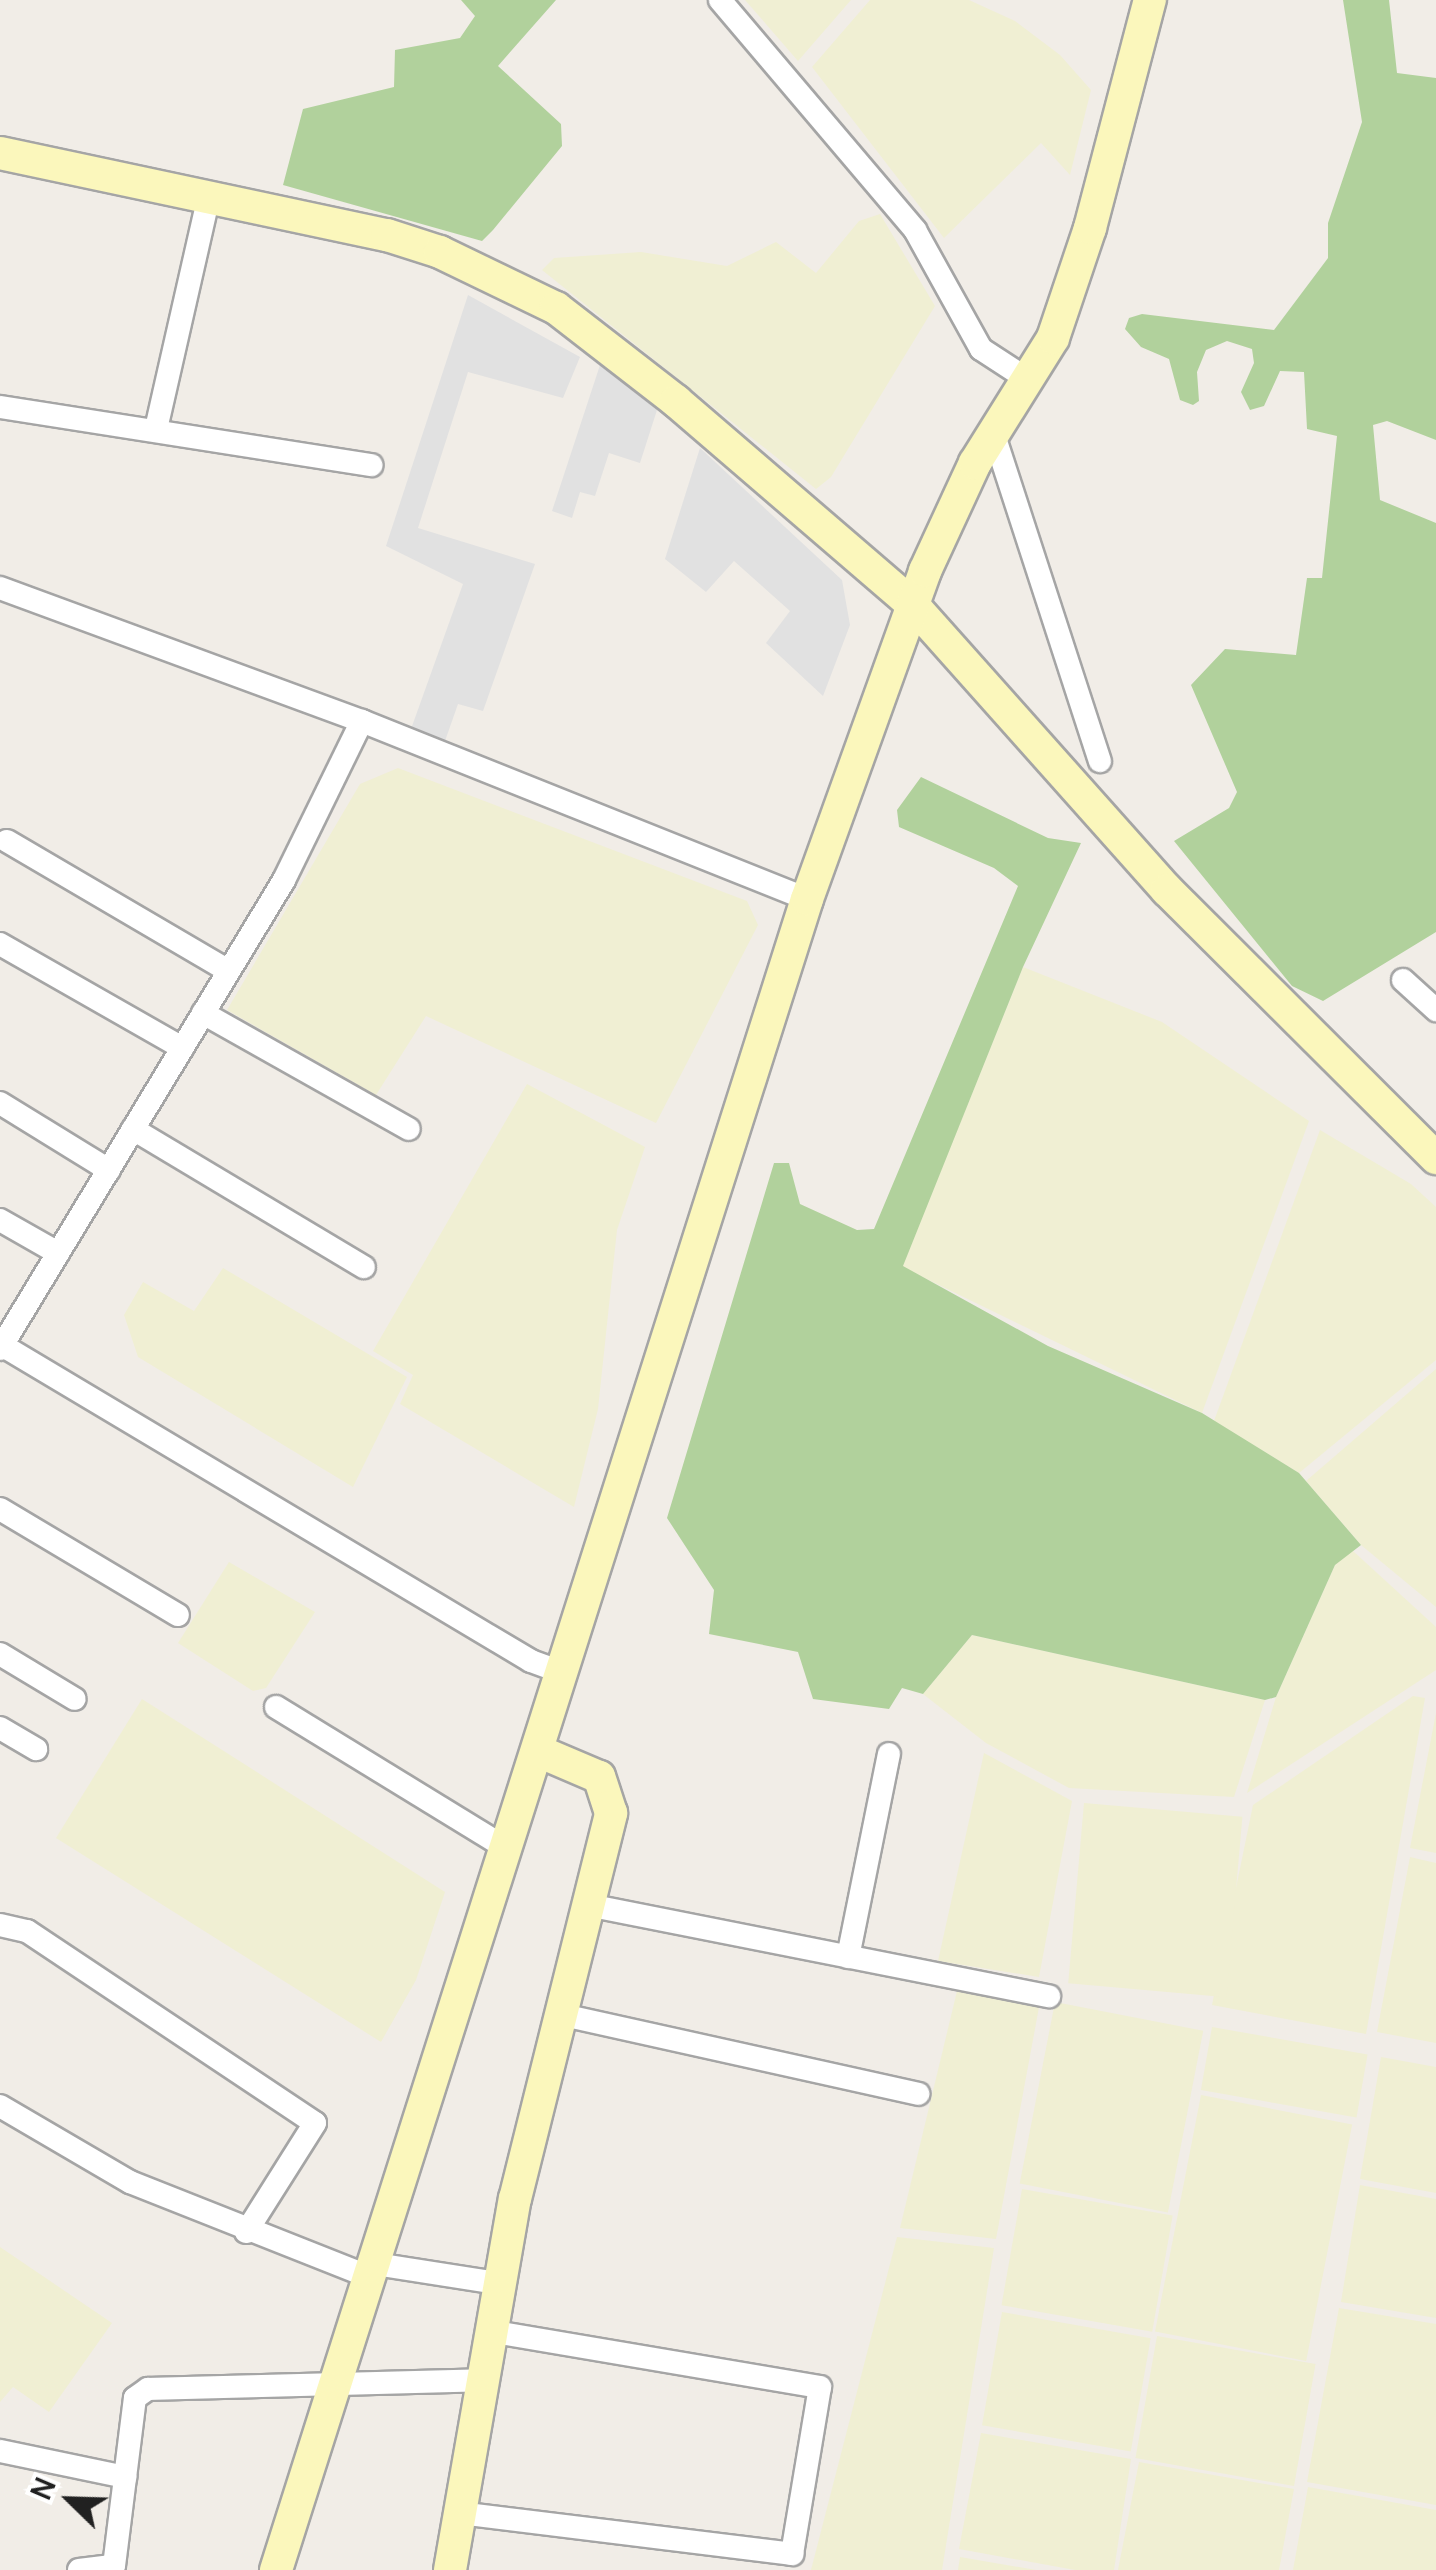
<!DOCTYPE html>
<style>
body{margin:0}
#map{position:relative;width:1436px;height:2570px;overflow:hidden;background:#f1ede7;font-family:Manrope,sans-serif}
div>[style]{position:absolute}
.farmland>*{inset:0;background:#f0efd3;transform-origin:0 0}
.forest>*{inset:0;background:#b1d19c}
.parking>*{inset:0;background:#e1e1e1}
.roads{filter:drop-shadow(2px 0 #a5a5a5) drop-shadow(-2px 0 #a5a5a5) drop-shadow(0 2px #a5a5a5) drop-shadow(0 -2px #a5a5a5)}
.street>*{height:22px;margin:-11px;padding:0 11px;transform-origin:11px;border-radius:11px;background:#fff}
.secondary>*{height:32px;margin:-16px;padding:0 16px;transform-origin:16px;border-radius:16px;background:#fbf7bc}
span{translate:-50% -50%;white-space:nowrap;text-align:center;line-height:1.15;-webkit-text-stroke:8px #fff;paint-order:stroke}
.north{position:absolute;left:20px;top:2450px;width:100px;height:100px;-webkit-text-stroke:8px #fff;paint-order:stroke;rotate:293deg;font-size:28px;font-weight:700;line-height:40px;text-align:center;color:#212121}
.north::after{content:'';display:block;margin:auto;width:35px;height:45px;background:#212121;clip-path:polygon(50% 0,100% 100%,50% 72%,0 100%)}
</style>
<div id="map">
<div class="farmland">
<i style="clip-path:polygon(745px 0,851px 0,798px 61px)"></i>
<i style="clip-path:polygon(870px 0,969px 0,1015px 21px,1060px 55px,1091px 90px,1070px 175px,1041px 143px,944px 238px,812px 67px)"></i>
<i style="clip-path:polygon(880px 214px,935px 306px,831px 477px,816px 489px,542px 270px,554px 258px,641px 252px,727px 266px,776px 242px,816px 273px,859px 221px)"></i>
<i style="clip-path:polygon(398px 768px,747px 901px,758px 925px,656px 1123px,426px 1016px,376px 1095px,227px 1010px,360px 784px)"></i>
<i style="clip-path:polygon(1023px 967px,1162px 1022px,1309px 1121px,1202px 1413px,902px 1267px)"></i>
<i style="clip-path:polygon(527px 1084px,645px 1147px,617px 1230px,598px 1409px,574px 1507px,400px 1404px,413px 1375px,373px 1351px)"></i>
<i style="clip-path:polygon(1320px 1130px,1411px 1184px,1436px 1207px,1436px 1360px,1299px 1473px,1214px 1421px)"></i>
<i style="clip-path:polygon(223px 1268px,407px 1377px,353px 1487px,138px 1357px,124px 1315px,143px 1282px,194px 1311px)"></i>
<i style="clip-path:polygon(1436px 1369px,1436px 1607px,1361px 1545px,1306px 1481px)"></i>
<i style="clip-path:polygon(1352px 1550px,1436px 1627px,1436px 1670px,1247px 1793px,1276px 1697px,1335px 1565px)"></i>
<i style="clip-path:polygon(229px 1562px,315px 1612px,266px 1688px,253px 1691px,178px 1643px)"></i>
<i style="clip-path:polygon(972px 1635px,1265px 1700px,1234px 1797px,1069px 1788px,986px 1743px,923px 1694px)"></i>
<i style="clip-path:polygon(1413px 1696px,1425px 1698px,1366px 2034px,1212px 2005px,1253px 1805px)"></i>
<i style="clip-path:polygon(142px 1699px,445px 1892px,416px 1980px,381px 2042px,56px 1838px)"></i>
<i style="clip-path:polygon(1436px 1713px,1436px 1853px,1410px 1848px)"></i>
<i style="clip-path:polygon(984px 1753px,1072px 1801px,1039px 1977px,938px 1961px)"></i>
<i style="left:1084px;top:1803px;width:159px;height:181px;rotate:5deg"></i>
<i style="clip-path:polygon(1410px 1857px,1436px 1863px,1436px 2043px,1377px 2032px)"></i>
<i style="clip-path:polygon(958px 1987px,1040px 2002px,996px 2239px,900px 2228px)"></i>
<i style="left:1055px;top:2002px;width:151px;height:185px;rotate:11deg"></i>
<i style="left:1212px;top:2027px;width:158px;height:64px;rotate:10deg"></i>
<i style="clip-path:polygon(1381px 2057px,1436px 2067px,1436px 2193px,1360px 2179px)"></i>
<i style="left:1201px;top:2095px;width:154px;height:241px;rotate:11deg"></i>
<i style="clip-path:polygon(1360px 2185px,1436px 2199px,1436px 2318px,1341px 2302px)"></i>
<i style="left:1022px;top:2189px;width:153px;height:118px;rotate:10deg"></i>
<i style="clip-path:polygon(897px 2237px,994px 2248px,942px 2570px,811px 2570px)"></i>
<i style="clip-path:polygon(0 2247px,112px 2323px,49px 2412px,13px 2387px,0 2402px)"></i>
<i style="clip-path:polygon(1339px 2308px,1436px 2324px,1436px 2505px,1307px 2482px)"></i>
<i style="left:1002px;top:2312px;width:151px;height:115px;rotate:10deg"></i>
<i style="left:1157px;top:2336px;width:161px;height:124px;rotate:10deg"></i>
<i style="clip-path:polygon(981px 2433px,1131px 2459px,1114px 2570px,1075px 2570px,959px 2549px)"></i>
<i style="clip-path:polygon(1139px 2462px,1294px 2489px,1279px 2570px,1118px 2570px)"></i>
<i style="clip-path:polygon(1308px 2487px,1436px 2510px,1436px 2570px,1293px 2570px)"></i>
<i style="clip-path:polygon(960px 2557px,1036px 2570px,958px 2570px)"></i>
</div>
<div class="forest">
<i style="clip-path:polygon(461px 0,556px 0,498px 66px,561px 124px,562px 146px,493px 230px,482px 241px,283px 185px,303px 109px,394px 87px,395px 50px,460px 38px,475px 16px)"></i>
<i style="clip-path:polygon(1343px 0,1389px 0,1397px 73px,1436px 78px,1436px 440px,1387px 421px,1373px 425px,1380px 500px,1436px 523px,1436px 932px,1323px 1001px,1292px 986px,1174px 841px,1229px 808px,1237px 792px,1191px 685px,1225px 649px,1296px 655px,1307px 578px,1322px 578px,1337px 436px,1307px 429px,1304px 372px,1280px 371px,1264px 406px,1250px 410px,1241px 392px,1254px 363px,1252px 349px,1227px 341px,1206px 350px,1197px 372px,1199px 401px,1193px 405px,1180px 400px,1169px 359px,1141px 347px,1125px 329px,1129px 318px,1142px 314px,1274px 330px,1328px 258px,1328px 223px,1362px 122px)"></i>
<i style="clip-path:polygon(921px 777px,1048px 838px,1081px 843px,1023px 967px,903px 1266px,1048px 1346px,1202px 1413px,1299px 1473px,1361px 1545px,1335px 1565px,1276px 1697px,1265px 1700px,972px 1635px,923px 1694px,902px 1688px,889px 1709px,813px 1699px,798px 1652px,709px 1634px,714px 1590px,667px 1518px,774px 1163px,789px 1163px,800px 1204px,857px 1230px,874px 1229px,1018px 886px,994px 868px,899px 827px,897px 810px)"></i>
</div>
<div class="parking">
<i style="clip-path:polygon(468px 295px,580px 357px,563px 398px,468px 372px,418px 528px,535px 564px,483px 711px,458px 704px,445px 741px,411px 729px,463px 584px,386px 546px)"></i>
<i style="clip-path:polygon(601px 362px,657px 410px,640px 463px,609px 453px,595px 496px,580px 492px,572px 518px,552px 511px)"></i>
<i style="clip-path:polygon(700px 448px,842px 580px,850px 625px,823px 696px,766px 643px,790px 611px,734px 561px,706px 592px,665px 559px)"></i>
</div>
<div class="roads">
<div class="street">
<i style="left:720px;top:0;width:302px;rotate:49.7deg"></i>
<i style="left:915px;top:230px;width:136px;rotate:61deg"></i>
<i style="left:981px;top:349px;width:55px;rotate:33.1deg"></i>
<i style="left:0;top:407px;width:376px;rotate:8.9deg"></i>
<i style="left:156px;top:429px;width:239px;rotate:-77.2deg"></i>
<i style="left:993px;top:432px;width:346px;rotate:72deg"></i>
<i style="left:0;top:588px;width:386px;rotate:20.2deg"></i>
<i style="left:362px;top:721px;width:479px;rotate:21.8deg"></i>
<i style="left:7px;top:841px;width:257px;rotate:30.4deg"></i>
<i style="left:0;top:944px;width:210px;rotate:29.7deg"></i>
<i style="left:1403px;top:980px;width:45px;rotate:42.3deg"></i>
<i style="left:203px;top:1013px;width:236px;rotate:29.4deg"></i>
<i style="left:0;top:1103px;width:128px;rotate:31.6deg"></i>
<i style="left:133px;top:1129px;width:269px;rotate:30.9deg"></i>
<i style="left:0;top:1220px;width:67px;rotate:29.6deg"></i>
<i style="left:0;top:1344px;width:618px;rotate:30.84deg"></i>
<i style="left:531px;top:1661px;width:33px;rotate:20deg"></i>
<i style="left:0;top:1349px;width:548px;rotate:-58.8deg"></i>
<i style="left:284px;top:880px;width:177px;rotate:-63.9deg"></i>
<i style="left:0;top:1509px;width:207px;rotate:30.8deg"></i>
<i style="left:0;top:1654px;width:87px;rotate:31deg"></i>
<i style="left:276px;top:1707px;width:272px;rotate:31.5deg"></i>
<i style="left:0;top:1728px;width:42px;rotate:30.3deg"></i>
<i style="left:593px;top:1906px;width:465px;rotate:11.2deg"></i>
<i style="left:0;top:1925px;width:28px;rotate:13deg"></i>
<i style="left:27px;top:1931px;width:346px;rotate:33.7deg"></i>
<i style="left:315px;top:2123px;width:129px;rotate:122.3deg"></i>
<i style="left:848px;top:1957px;width:207px;rotate:-78.6deg"></i>
<i style="left:563px;top:2015px;width:364px;rotate:12.5deg"></i>
<i style="left:0;top:2106px;width:151px;rotate:30.3deg"></i>
<i style="left:130px;top:2182px;width:260px;rotate:21.6deg"></i>
<i style="left:376px;top:2264px;width:122px;rotate:8.9deg"></i>
<i style="left:0;top:2451px;width:128px;rotate:11.7deg"></i>
<i style="left:459px;top:2513px;width:336px;rotate:7deg"></i>
<i style="left:792px;top:2554px;width:169px;rotate:-80.5deg"></i>
<i style="left:820px;top:2387px;width:336px;rotate:-170.4deg"></i>
<i style="left:79px;top:2570px;width:35px;rotate:-7deg"></i>
<i style="left:114px;top:2566px;width:169px;rotate:-82.9deg"></i>
<i style="left:135px;top:2398px;width:16px;rotate:-35deg"></i>
<i style="left:148px;top:2389px;width:333px;rotate:-1.5deg"></i>
</div>
<div class="secondary">
<i style="left:0;top:153px;width:396px;rotate:12deg"></i>
<i style="left:387px;top:235px;width:56px;rotate:17.8deg"></i>
<i style="left:440px;top:252px;width:129px;rotate:25.8deg"></i>
<i style="left:556px;top:308px;width:152px;rotate:37.8deg"></i>
<i style="left:676px;top:401px;width:313px;rotate:40.7deg"></i>
<i style="left:913px;top:605px;width:382px;rotate:48.3deg"></i>
<i style="left:1167px;top:890px;width:380px;rotate:44.9deg"></i>
<i style="left:276px;top:2570px;width:1753px;rotate:-72.37deg"></i>
<i style="left:807px;top:899px;width:349px;rotate:-70.2deg"></i>
<i style="left:925px;top:571px;width:119px;rotate:-65.2deg"></i>
<i style="left:975px;top:463px;width:147px;rotate:-58deg"></i>
<i style="left:1053px;top:338px;width:116px;rotate:-71.4deg"></i>
<i style="left:1090px;top:228px;width:236px;rotate:-75.3deg"></i>
<i style="left:450px;top:2570px;width:377px;rotate:-80.1deg"></i>
<i style="left:515px;top:2199px;width:398px;rotate:-76deg"></i>
<i style="left:611px;top:1813px;width:38px;rotate:-108deg"></i>
<i style="left:599px;top:1777px;width:66px;rotate:-156.9deg"></i>
</div>
</div>
<div class="north">N</div>
</div>
